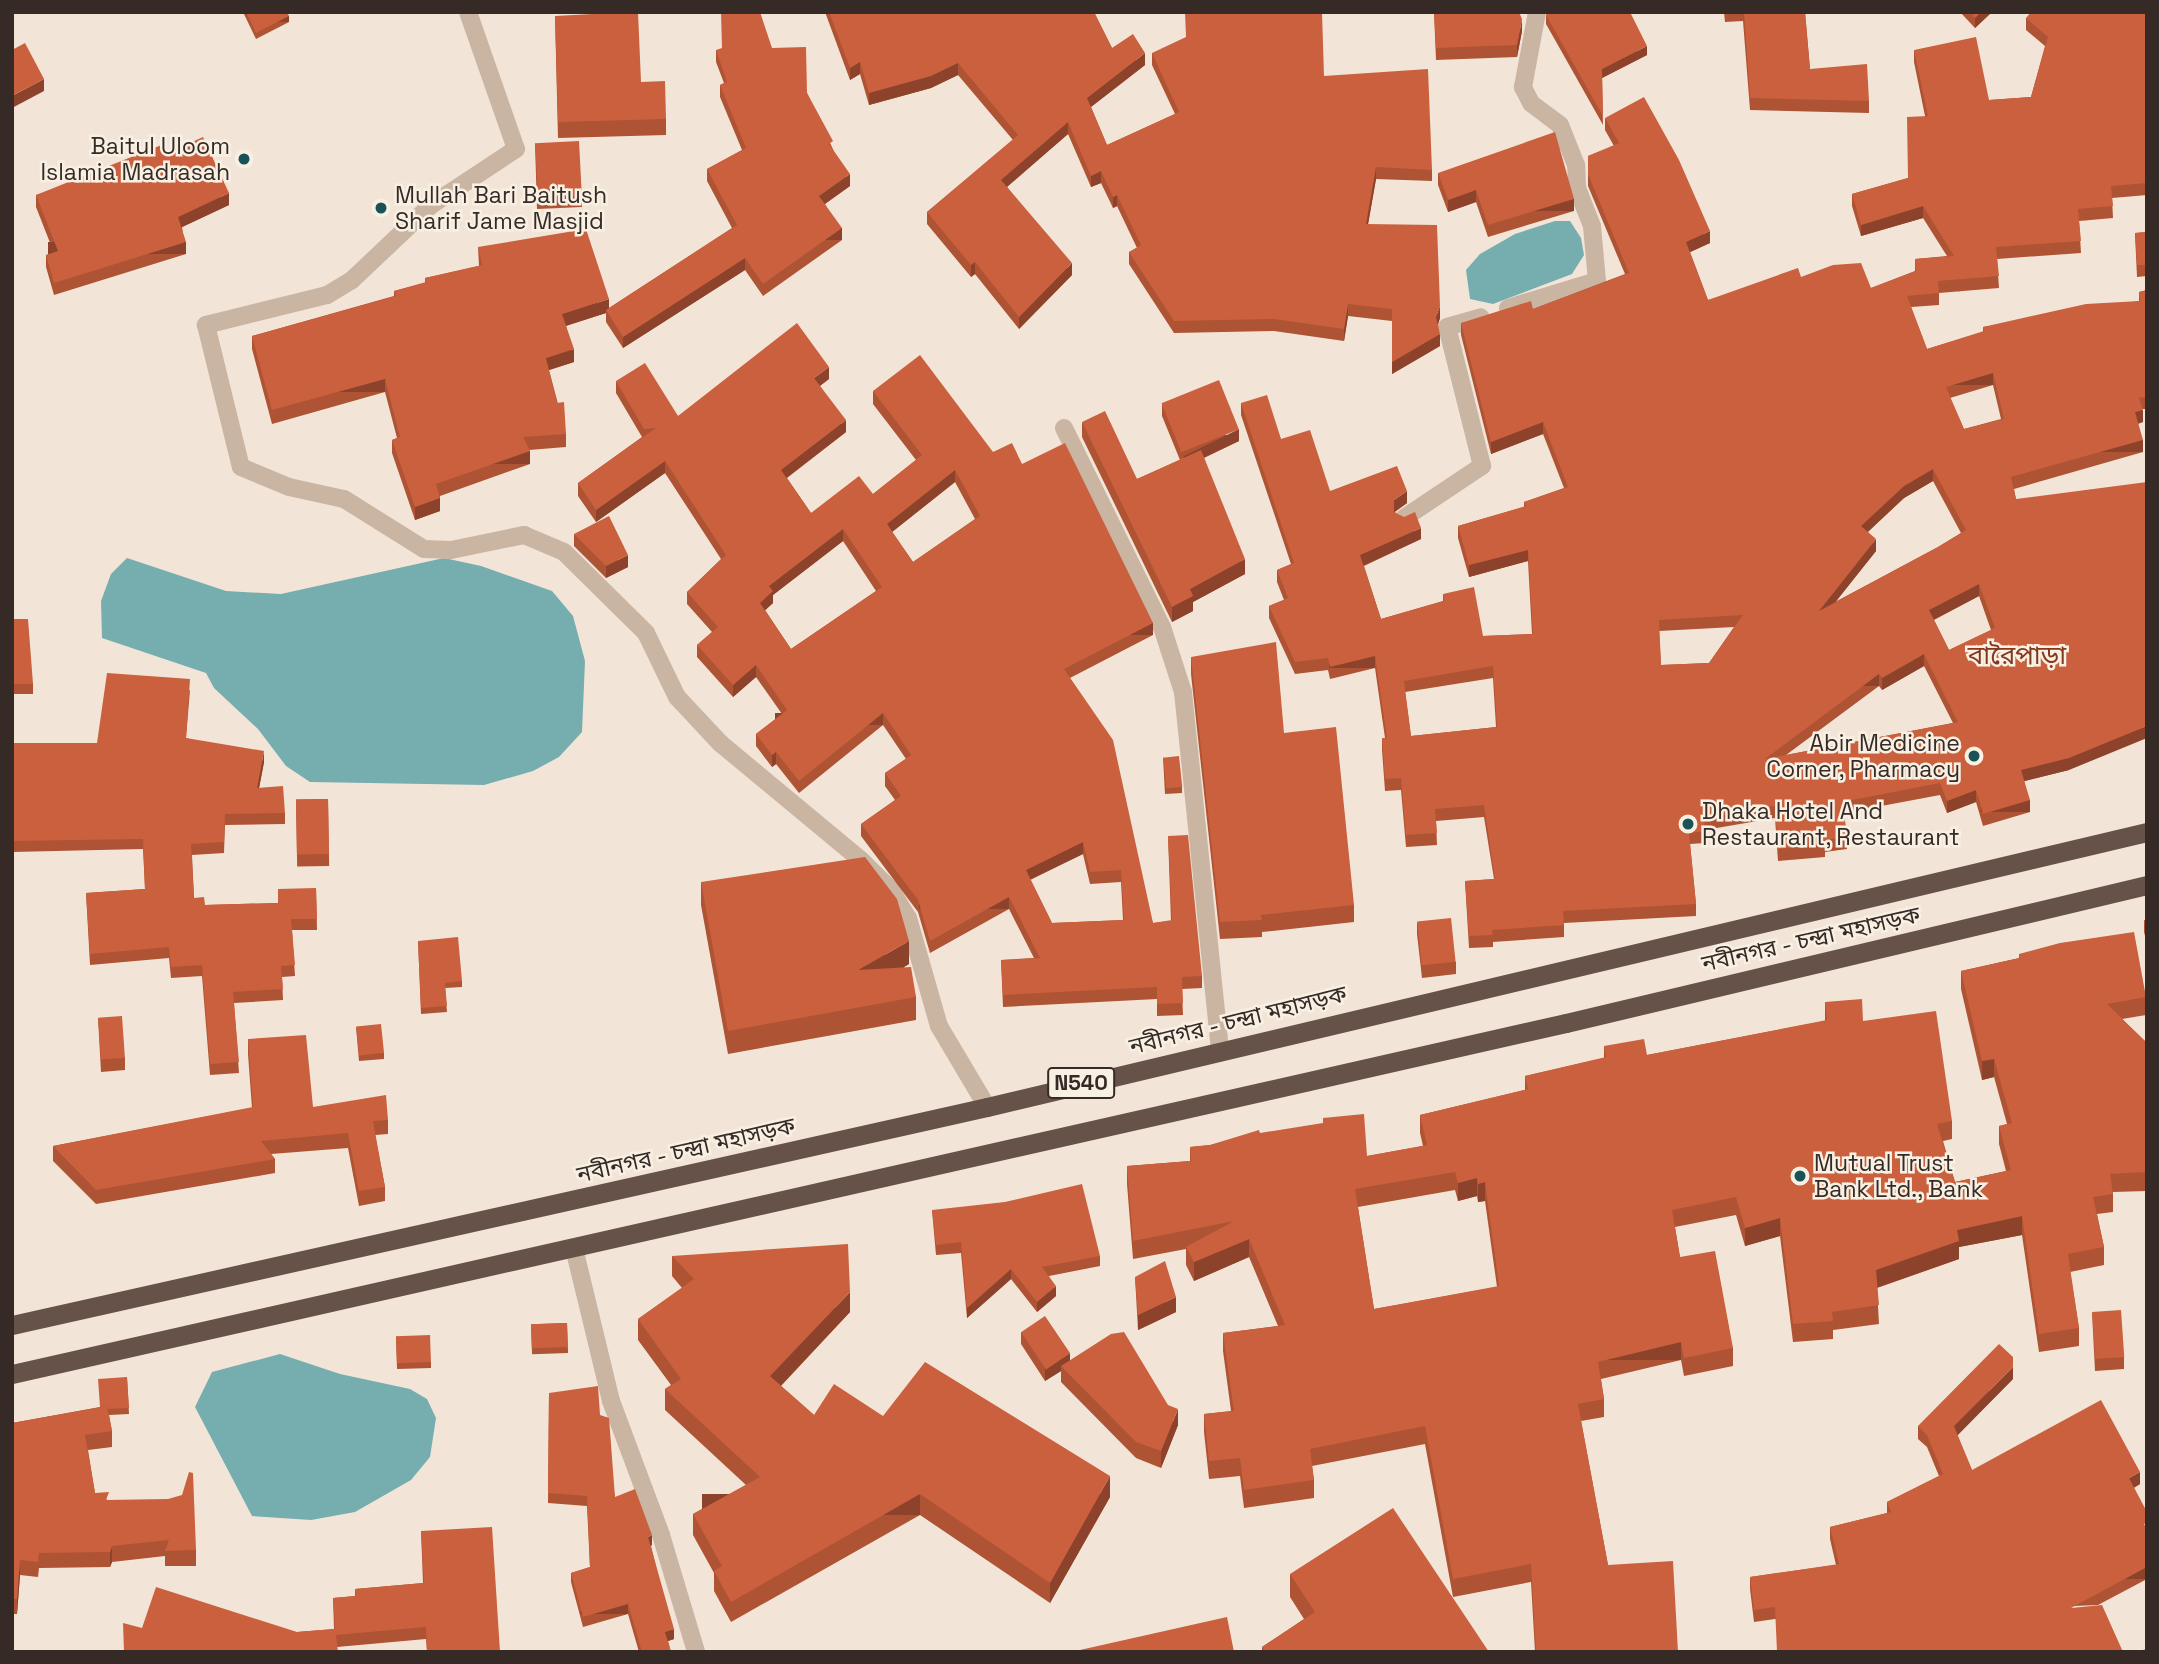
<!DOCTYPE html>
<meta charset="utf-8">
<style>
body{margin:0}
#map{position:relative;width:2159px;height:1664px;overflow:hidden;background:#f2e5d7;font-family:"Space Grotesk","Noto Sans Bengali",sans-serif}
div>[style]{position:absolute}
.water>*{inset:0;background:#76adaf}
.minor>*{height:18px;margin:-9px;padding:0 9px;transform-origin:9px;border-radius:9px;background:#cab5a3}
.trunk>*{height:19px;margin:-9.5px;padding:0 9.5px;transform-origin:9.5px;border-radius:9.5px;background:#665249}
.wall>*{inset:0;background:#ae5334;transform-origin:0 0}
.shaded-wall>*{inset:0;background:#8d432b;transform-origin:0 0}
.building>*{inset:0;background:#ca603d;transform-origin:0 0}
.dots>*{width:19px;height:19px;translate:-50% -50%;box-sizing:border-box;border:4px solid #f9f0e4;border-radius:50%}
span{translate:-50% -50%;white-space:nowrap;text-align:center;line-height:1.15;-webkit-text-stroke:5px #f9f0e4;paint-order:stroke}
.shield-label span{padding:2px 5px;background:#f9f0e4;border:2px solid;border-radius:5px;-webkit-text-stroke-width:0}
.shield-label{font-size:21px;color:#352a25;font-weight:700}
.poi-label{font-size:23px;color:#352a25}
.right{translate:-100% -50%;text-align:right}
.left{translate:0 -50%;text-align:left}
.street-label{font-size:23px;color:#352a25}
.quarter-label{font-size:26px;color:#86361c}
.frame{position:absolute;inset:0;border:14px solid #352a25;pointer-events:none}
</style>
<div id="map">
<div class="water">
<i style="clip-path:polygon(1555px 221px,1570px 221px,1581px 238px,1584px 255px,1572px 274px,1493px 304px,1470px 299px,1466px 270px,1480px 254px,1515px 234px)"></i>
<i style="clip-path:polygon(127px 558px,226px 591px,281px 594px,444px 558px,481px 566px,552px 591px,573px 616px,585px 661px,582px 732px,559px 757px,533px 771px,484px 785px,310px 782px,286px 766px,258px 729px,214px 688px,206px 673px,102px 638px,101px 601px,111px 574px)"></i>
<i style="clip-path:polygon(280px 1354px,340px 1374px,410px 1389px,427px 1399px,436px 1418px,430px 1457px,411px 1480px,355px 1512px,311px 1520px,252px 1516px,195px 1407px,212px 1372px)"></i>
</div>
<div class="minor">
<i style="left:468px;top:12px;width:145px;rotate:70.7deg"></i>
<i style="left:516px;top:149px;width:103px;rotate:146.5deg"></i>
<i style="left:430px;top:206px;width:108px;rotate:136.5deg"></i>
<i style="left:352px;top:280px;width:29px;rotate:149deg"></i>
<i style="left:327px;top:295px;width:125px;rotate:166.1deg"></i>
<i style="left:206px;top:325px;width:146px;rotate:76.2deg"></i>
<i style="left:241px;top:467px;width:52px;rotate:22.6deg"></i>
<i style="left:289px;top:487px;width:56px;rotate:12.3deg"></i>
<i style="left:344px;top:499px;width:94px;rotate:32deg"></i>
<i style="left:424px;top:549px;width:27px;rotate:2deg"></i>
<i style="left:451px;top:550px;width:75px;rotate:-11.6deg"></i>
<i style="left:524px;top:535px;width:43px;rotate:23deg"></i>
<i style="left:564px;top:552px;width:115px;rotate:44.6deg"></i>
<i style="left:646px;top:633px;width:71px;rotate:64.2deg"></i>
<i style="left:677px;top:697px;width:63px;rotate:46.9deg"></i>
<i style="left:720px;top:743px;width:183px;rotate:39.7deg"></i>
<i style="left:861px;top:860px;width:42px;rotate:45deg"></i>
<i style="left:891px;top:890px;width:33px;rotate:59deg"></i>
<i style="left:908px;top:918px;width:112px;rotate:74deg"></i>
<i style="left:939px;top:1026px;width:94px;rotate:59.3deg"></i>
<i style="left:1508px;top:308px;width:93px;rotate:-16.9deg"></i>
<i style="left:1597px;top:281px;width:55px;rotate:-95.2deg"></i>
<i style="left:1592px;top:226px;width:41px;rotate:-111.5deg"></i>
<i style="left:1577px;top:188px;width:23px;rotate:-92deg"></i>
<i style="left:1576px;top:165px;width:43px;rotate:-111.8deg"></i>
<i style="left:1560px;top:125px;width:36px;rotate:-143deg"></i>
<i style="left:1531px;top:103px;width:18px;rotate:-117deg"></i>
<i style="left:1523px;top:87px;width:76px;rotate:-79.4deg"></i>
<i style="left:1064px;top:428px;width:222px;rotate:63.8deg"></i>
<i style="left:1162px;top:627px;width:68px;rotate:72.1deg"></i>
<i style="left:1183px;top:692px;width:358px;rotate:84.1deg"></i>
<i style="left:1404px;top:518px;width:94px;rotate:-33.7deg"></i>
<i style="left:1482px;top:466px;width:143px;rotate:-104.1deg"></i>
<i style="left:1447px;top:327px;width:35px;rotate:-16deg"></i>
<i style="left:574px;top:1248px;width:157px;rotate:76.4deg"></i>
<i style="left:611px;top:1401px;width:143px;rotate:69.5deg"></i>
<i style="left:661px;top:1535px;width:122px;rotate:73.3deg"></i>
</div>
<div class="trunk">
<i style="left:12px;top:1325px;width:999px;rotate:-12.6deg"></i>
<i style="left:987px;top:1107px;width:1192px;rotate:-13.34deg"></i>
<i style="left:12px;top:1374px;width:1593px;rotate:-12.73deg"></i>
<i style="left:1566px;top:1023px;width:597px;rotate:-13.36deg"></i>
</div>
<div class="wall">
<i style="clip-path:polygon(243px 12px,287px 12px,289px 22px,256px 39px)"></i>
<i style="clip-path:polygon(825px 12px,1094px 12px,1112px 48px,1145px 65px,1091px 107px,1107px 145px,1175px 114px,1152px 65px,1152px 53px,1324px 76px,1432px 170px,1432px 181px,1376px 179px,1368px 224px,1440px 318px,1438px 325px,1440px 346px,1392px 374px,1392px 321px,1348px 316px,1344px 341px,1274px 331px,1174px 333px,1129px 264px,1129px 252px,1137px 248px,1117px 206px,1113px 208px,1101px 183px,1091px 187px,1068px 134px,1007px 187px,1072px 275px,1019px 329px,975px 274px,971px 277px,927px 224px,927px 212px,1013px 140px,958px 75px,931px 88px,869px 105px,860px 74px,850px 80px)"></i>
<i style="clip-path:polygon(1434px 12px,1522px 31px,1517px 57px,1436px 60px)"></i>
<i style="clip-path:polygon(1724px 12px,1805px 12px,1810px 69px,1869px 101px,1869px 113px,1750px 110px,1743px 21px,1725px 22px)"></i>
<i style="clip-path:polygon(1960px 12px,1992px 12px,1975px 28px)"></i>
<i style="clip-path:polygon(evenodd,2147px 12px,2147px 195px,2112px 198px,2113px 218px,2079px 221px,2081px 253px,1997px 259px,1999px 288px,1939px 293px,1939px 305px,1911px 307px,1927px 349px,1983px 332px,1983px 327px,2139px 301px,2139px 292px,2147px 290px,2147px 409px,2142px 409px,2143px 422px,2138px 424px,2143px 452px,2014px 489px,2069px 770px,2024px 781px,2030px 812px,1983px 826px,1976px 802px,1947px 813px,1940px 795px,1844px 813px,1847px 837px,1847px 849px,1825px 852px,1825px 857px,1778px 861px,1775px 818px,1705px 830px,1705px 843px,1690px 844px,1696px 904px,1696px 916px,1564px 923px,1564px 937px,1493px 942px,1493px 947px,1469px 948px,1465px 881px,1494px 879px,1484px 817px,1436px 821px,1437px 845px,1406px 847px,1401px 790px,1385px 791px,1382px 750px,1382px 738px,1385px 738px,1375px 668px,1330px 679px,1328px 670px,1295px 674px,1269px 618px,1269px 606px,1284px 600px,1277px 582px,1277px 570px,1291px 564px,1241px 415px,1241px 403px,1281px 439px,1330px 491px,1407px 503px,1395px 512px,1421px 539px,1364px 566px,1381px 619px,1443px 601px,1443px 594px,1483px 636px,1532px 634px,1528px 561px,1469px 577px,1458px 538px,1458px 526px,1524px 507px,1524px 502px,1564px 488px,1543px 434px,1491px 454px,1461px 335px,1461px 323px,1533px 309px,1625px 274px,1588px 186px,1588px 156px,1614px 146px,1605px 130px,1605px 118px,1710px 243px,1690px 252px,1708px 300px,1801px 277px,1871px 288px,1915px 271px,1915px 259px,1947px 256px,1923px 218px,1861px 236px,1852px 206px,1852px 194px,1908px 178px,1925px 116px,1914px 62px,1914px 50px,1989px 100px,2031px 97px,2045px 46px,2026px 30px,2026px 18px,2147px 12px,1993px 385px,2001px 419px,1964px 429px,1950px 398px,1993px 385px,2147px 12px,1933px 481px,1961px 533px,1938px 547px,1835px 602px,1876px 551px,1868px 532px,1904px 498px,1933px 481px,2147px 12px,1979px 596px,1991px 630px,1949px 650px,1934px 620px,1979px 596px,2147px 12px,1734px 627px,1709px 663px,1661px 665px,1659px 631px,1734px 627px,2147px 12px,1924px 666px,1953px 723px,1786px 755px,1879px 686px,1882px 690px,1924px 666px,2147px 12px,1493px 678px,1496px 727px,1411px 736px,1405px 692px,1493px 678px)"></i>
<i style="clip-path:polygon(1546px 15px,1647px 55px,1602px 78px,1603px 125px,1546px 24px)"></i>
<i style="clip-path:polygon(555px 16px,641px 82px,666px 119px,666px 135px,558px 138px)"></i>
<i style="clip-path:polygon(772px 48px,807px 93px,850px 186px,825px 204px,842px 240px,763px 296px,745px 270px,623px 348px,606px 322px,606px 313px,566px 326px,574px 362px,549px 370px,566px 434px,566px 447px,529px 450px,530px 464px,440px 496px,440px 511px,415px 520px,392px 453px,392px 440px,397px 438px,385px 392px,272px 424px,252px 349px,252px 336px,394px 296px,394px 291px,425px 283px,425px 278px,479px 266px,478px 247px,609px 308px,732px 228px,707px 181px,707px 169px,742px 150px,720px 97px,720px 85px,724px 83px,716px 62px,716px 50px)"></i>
<i style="clip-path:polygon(535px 143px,582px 196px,582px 207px,537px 209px)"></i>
<i style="clip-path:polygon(168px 153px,229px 205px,182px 227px,186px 254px,54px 295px,46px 267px,46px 255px,54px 253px,36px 207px,36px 195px)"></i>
<i style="clip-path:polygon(1438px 173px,1574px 211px,1488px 237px,1476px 202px,1448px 212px,1438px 185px)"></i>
<i style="clip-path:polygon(2147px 232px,2147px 276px,2137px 277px,2135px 233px)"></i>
<i style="clip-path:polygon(evenodd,829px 379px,820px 386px,846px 432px,787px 478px,811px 513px,873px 494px,916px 460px,873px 404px,873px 391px,993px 452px,1022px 464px,1153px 635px,1070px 678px,1153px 923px,1171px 921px,1168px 836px,1202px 976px,1202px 988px,1182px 989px,1183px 1015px,1157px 1016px,1157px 999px,1003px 1007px,1001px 960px,1034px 958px,1009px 909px,930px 953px,918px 912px,861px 836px,861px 824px,895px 800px,885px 786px,885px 773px,906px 759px,883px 725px,799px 793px,776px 764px,772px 767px,756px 746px,756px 734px,782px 714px,756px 677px,733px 697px,697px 657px,697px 645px,712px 632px,687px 604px,687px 592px,721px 559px,665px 473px,596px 522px,578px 496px,578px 483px,642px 437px,616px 393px,616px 381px,678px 416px,829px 379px,955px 482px,975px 519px,913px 562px,892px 532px,955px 482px,829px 379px,843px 541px,876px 591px,791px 649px,765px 610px,773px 603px,773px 595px,843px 541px,829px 379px,1083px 854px,1090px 884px,1121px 882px,1123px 920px,1052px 923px,1030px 879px,1083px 854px)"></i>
<i style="clip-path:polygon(1162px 404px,1239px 441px,1204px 458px,1245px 574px,1193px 602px,1193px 611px,1172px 622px,1082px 437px,1082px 422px,1137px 479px,1180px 460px,1162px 416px)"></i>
<i style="clip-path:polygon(574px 534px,628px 567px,606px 578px,574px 546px)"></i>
<i style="clip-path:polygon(12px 619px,33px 684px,33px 694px,12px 694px)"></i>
<i style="clip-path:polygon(1191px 657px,1284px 733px,1354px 905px,1354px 922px,1262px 932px,1262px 937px,1220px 939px,1191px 674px)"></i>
<i style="clip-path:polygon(190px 690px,186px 738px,264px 762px,259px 788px,285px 813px,285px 824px,225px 825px,224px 853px,192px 855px,194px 898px,205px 905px,278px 903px,316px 888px,317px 930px,292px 930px,295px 976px,282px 977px,283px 1000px,234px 1003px,239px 1073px,210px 1075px,202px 976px,171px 978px,169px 958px,90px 965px,86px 893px,145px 889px,143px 849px,12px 852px,12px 743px,97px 743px)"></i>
<i style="clip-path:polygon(1163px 757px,1182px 787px,1182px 793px,1165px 794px)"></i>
<i style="left:328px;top:799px;width:67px;height:32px;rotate:89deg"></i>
<i style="clip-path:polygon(701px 882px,909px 964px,904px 967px,916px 997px,916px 1020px,728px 1054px,701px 905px)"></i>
<i style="clip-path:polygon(2144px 920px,2147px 920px,2147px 944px,2144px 932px)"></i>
<i style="clip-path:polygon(1417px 922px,1456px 962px,1456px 974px,1422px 978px,1417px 934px)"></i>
<i style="clip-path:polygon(418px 941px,462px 981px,462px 987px,445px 988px,447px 1012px,421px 1014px)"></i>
<i style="clip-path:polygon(evenodd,2019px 954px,2146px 997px,2146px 1015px,2122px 1019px,2147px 1043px,2147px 1191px,2113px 1192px,2113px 1212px,2097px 1214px,2104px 1247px,2104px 1265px,2070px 1272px,2079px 1328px,2079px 1346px,2039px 1352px,2022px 1235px,1959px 1247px,1959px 1259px,1877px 1288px,1879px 1324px,1833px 1330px,1833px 1339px,1793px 1342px,1780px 1236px,1745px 1246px,1736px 1215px,1675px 1227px,1680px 1257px,1733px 1348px,1733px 1366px,1684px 1376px,1681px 1360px,1601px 1379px,1604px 1399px,1604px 1417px,1581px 1421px,1608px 1565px,1678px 1652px,1535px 1652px,1531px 1582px,1453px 1597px,1425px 1444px,1312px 1466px,1314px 1480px,1314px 1498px,1244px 1508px,1240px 1476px,1209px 1479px,1204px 1432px,1204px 1414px,1231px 1411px,1223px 1351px,1223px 1333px,1278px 1326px,1249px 1257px,1194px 1281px,1186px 1265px,1186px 1249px,1133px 1259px,1127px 1184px,1127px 1166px,1190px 1161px,1190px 1147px,1210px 1145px,1260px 1133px,1367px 1156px,1423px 1146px,1420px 1133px,1420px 1115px,1525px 1090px,1525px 1076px,1604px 1058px,1604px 1046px,1647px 1055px,1825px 1021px,1825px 1002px,1863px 1021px,1952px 1121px,1952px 1139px,1943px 1141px,1955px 1182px,2006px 1171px,1999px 1144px,1999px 1126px,2007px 1124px,1994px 1077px,1982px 1080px,1961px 989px,1961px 971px,2019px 958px,2019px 954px,1455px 1190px,1458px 1201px,1477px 1196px,1478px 1202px,1485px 1201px,1497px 1287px,1374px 1309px,1358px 1207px,1455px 1190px)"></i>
<i style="clip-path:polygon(98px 1018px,125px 1058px,125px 1070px,101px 1072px)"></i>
<i style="clip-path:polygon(356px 1027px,384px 1053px,384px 1059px,359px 1061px)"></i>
<i style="clip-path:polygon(248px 1039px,313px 1107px,388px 1120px,388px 1134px,375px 1135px,385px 1187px,385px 1201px,359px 1206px,348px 1148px,271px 1154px,275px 1159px,275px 1173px,96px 1204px,53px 1161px,53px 1146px,252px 1108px,248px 1054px)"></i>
<i style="clip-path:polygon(932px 1210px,1100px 1256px,1100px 1266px,1049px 1276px,1056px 1296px,1037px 1312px,1011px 1279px,967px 1318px,961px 1253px,936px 1255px)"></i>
<i style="clip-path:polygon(672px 1256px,850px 1312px,781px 1386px,814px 1415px,883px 1416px,1110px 1497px,1050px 1603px,920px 1515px,731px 1622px,714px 1591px,714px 1573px,693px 1535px,693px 1514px,746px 1485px,665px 1410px,665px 1389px,671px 1385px,638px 1340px,638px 1319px,682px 1288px,672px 1276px)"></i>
<i style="clip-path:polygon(1135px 1277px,1176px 1312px,1138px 1330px)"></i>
<i style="clip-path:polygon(2092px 1312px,2124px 1357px,2124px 1369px,2095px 1371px)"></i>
<i style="left:567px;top:1323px;width:30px;height:36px;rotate:88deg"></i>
<i style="clip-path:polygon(1021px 1332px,1070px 1360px,1178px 1425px,1161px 1468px,1136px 1458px,1061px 1382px,1061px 1371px,1045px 1381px,1021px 1344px)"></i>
<i style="clip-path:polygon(396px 1336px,431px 1362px,431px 1368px,397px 1369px)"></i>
<i style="clip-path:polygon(127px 1377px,129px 1414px,109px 1415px,112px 1431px,112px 1447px,88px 1450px,95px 1493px,196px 1550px,196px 1566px,165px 1566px,165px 1556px,112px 1562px,110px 1567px,39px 1568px,38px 1577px,20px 1575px,17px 1614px,12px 1614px,12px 1423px,100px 1407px)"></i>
<i style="clip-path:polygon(2013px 1379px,1957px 1435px,1972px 1470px,2140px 1484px,2134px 1488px,2147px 1579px,2098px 1605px,1775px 1619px,1754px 1622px,1750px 1589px,1750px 1577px,1836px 1565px,1830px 1539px,1830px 1527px,1887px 1513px,1887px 1502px,1939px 1476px,1927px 1447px,1918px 1439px,1918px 1426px)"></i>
<i style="clip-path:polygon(549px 1393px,600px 1415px,615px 1497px,652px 1545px,651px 1546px,674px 1639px,668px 1641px,671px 1652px,639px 1652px,628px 1614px,583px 1627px,571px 1582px,571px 1573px,590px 1567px,587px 1506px,548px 1503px)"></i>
<i style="clip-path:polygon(421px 1531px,500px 1652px,427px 1652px,426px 1639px,337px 1647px,142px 1628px,297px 1632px,334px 1629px,333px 1598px,355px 1596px,355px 1589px,423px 1583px)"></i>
<i style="clip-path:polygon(1290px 1574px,1489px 1652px,1262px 1652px,1262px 1647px,1304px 1619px,1290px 1597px)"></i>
</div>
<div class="shaded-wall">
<i style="clip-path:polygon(1981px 12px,1992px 12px,1975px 28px,1975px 18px)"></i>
<i style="left:289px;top:16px;width:6px;height:37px;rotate:90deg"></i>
<i style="clip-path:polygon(1522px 19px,1522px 31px,1517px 57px,1517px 45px)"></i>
<i style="clip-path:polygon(1647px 46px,1647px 55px,1602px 78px,1602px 69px)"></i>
<i style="clip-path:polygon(1145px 53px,1145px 65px,1087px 110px,1087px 98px)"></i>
<i style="clip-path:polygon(860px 62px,860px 74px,850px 80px,850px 68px)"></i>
<i style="clip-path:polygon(958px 63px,958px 75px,931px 88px,869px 105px,869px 93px)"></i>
<i style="clip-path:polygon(44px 79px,44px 91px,12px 108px,12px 96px)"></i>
<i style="clip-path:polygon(1068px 122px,1068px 134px,1001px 192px,1001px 180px)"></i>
<i style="clip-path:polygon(1376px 167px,1376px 179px,1366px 236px,1366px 224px)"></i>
<i style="clip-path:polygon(1101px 171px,1101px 183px,1091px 187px,1091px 176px)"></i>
<i style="clip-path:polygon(850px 174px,850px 186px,819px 208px,819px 196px)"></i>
<i style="clip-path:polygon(1476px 190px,1476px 202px,1448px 212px,1448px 200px)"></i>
<i style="clip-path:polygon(229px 193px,229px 205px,178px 229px,178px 217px)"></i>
<i style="clip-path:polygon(1117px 195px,1117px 206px,1113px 208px,1113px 197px)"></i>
<i style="left:1574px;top:199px;width:12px;height:90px;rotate:90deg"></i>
<i style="clip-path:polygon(1923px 206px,1923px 218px,1861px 236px,1861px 225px)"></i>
<i style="left:842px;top:228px;width:12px;height:97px;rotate:90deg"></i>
<i style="clip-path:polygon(1710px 231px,1710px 243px,1686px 254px,1686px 242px)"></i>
<i style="left:186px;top:242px;width:12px;height:138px;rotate:90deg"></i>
<i style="clip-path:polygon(745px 258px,745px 270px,623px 348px,623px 337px)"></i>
<i style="clip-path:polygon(975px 262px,975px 274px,971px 277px,971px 265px)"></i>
<i style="clip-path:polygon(1072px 263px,1072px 275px,1019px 329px,1019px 317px)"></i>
<i style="clip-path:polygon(609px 299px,609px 312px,606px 310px,606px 313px,562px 327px,562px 314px)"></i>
<i style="clip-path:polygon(1348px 304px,1348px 316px,1344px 341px,1344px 329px)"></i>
<i style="clip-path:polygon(1440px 306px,1440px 318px,1436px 329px,1436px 317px)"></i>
<i style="clip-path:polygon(1440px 334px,1440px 346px,1392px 374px,1392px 362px)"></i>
<i style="clip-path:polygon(574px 349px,574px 362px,546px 371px,546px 358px)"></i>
<i style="clip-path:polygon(829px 367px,829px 379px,814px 390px,814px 378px)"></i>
<i style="left:1993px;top:373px;width:12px;height:49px;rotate:90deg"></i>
<i style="left:385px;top:379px;width:13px;height:117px;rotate:90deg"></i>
<i style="clip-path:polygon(2143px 410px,2143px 422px,2135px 424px,2135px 412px)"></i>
<i style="clip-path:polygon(846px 420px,846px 432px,781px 482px,781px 470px)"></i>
<i style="clip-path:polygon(1543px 422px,1543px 434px,1491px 454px,1491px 442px)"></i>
<i style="clip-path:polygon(1239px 429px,1239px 441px,1184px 467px,1184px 456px)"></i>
<i style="left:2143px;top:440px;width:12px;height:137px;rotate:90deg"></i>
<i style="left:530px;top:451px;width:13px;height:100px;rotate:90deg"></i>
<i style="clip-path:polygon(665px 461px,665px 473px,596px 522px,596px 510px)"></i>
<i style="clip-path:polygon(1933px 469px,1933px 481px,1904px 498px,1861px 538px,1861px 526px,1904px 486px)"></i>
<i style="clip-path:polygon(955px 470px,955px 482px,887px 536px,887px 524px)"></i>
<i style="clip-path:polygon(1407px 491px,1407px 503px,1394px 512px,1394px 500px)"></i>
<i style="clip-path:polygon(440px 498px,440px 511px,415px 520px,415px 507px)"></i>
<i style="clip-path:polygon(1421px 528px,1421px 539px,1360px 567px,1360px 555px)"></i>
<i style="clip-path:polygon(843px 529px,843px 541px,773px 595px,773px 603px,760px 615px,760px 603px,769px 586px)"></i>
<i style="clip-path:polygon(1876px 539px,1876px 551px,1819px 623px,1819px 611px)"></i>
<i style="clip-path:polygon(1528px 550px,1528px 561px,1469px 577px,1469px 565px)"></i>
<i style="clip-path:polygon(628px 555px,628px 567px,606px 578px,606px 566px)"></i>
<i style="clip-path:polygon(1245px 559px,1245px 574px,1193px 602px,1193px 611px,1172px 622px,1172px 607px,1190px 589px)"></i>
<i style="clip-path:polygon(1979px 584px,1979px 596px,1929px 622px,1929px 610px)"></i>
<i style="left:1153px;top:623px;width:12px;height:100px;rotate:90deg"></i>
<i style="clip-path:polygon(1924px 654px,1924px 666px,1882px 690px,1882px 678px)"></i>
<i style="left:1375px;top:656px;width:12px;height:46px;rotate:90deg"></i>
<i style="clip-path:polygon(756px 665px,756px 677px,733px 697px,733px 685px)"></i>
<i style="left:1879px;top:674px;width:12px;height:142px;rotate:90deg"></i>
<i style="left:883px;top:713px;width:12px;height:108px;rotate:90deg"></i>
<i style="clip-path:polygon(2147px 726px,2147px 738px,2069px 770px,2021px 782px,2021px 770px)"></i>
<i style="clip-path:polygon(264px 751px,264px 762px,257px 799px,257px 788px)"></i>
<i style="clip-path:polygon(776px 752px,776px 764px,772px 767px,772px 755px)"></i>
<i style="clip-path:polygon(1976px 790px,1976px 802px,1947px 813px,1947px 801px)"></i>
<i style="left:2030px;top:800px;width:12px;height:49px;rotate:90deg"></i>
<i style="clip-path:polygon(1083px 842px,1083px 854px,1026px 882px,1026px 870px)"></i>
<i style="left:1009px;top:897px;width:12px;height:90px;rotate:90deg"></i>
<i style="clip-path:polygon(909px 941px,909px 964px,858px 993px,858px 970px)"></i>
<i style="clip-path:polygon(1994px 1059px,1994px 1077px,1982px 1080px,1982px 1061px)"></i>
<i style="clip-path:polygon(1477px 1178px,1477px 1196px,1458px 1201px,1458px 1183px)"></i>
<i style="clip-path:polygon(1485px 1182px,1485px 1201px,1478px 1202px,1478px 1184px)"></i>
<i style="clip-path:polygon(2022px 1216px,2022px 1235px,1959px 1247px,1959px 1259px,1876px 1288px,1876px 1270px,1957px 1230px)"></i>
<i style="clip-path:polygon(1780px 1218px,1780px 1236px,1745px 1246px,1745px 1228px)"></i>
<i style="clip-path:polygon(1249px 1239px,1249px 1257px,1194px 1281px,1194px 1262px)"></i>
<i style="clip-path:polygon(1011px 1269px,1011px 1279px,967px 1318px,967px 1308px)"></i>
<i style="clip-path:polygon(1056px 1286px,1056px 1296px,1037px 1312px,1037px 1302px)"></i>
<i style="clip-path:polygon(850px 1292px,850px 1312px,770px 1397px,770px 1376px)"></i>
<i style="clip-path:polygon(1176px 1297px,1176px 1312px,1138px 1330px,1138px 1315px)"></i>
<i style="left:1681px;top:1342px;width:18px;height:85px;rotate:90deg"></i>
<i style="clip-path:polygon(1070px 1353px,1070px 1365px,1061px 1366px,1061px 1371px,1045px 1381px,1045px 1369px)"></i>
<i style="clip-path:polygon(2013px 1367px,2013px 1379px,1954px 1439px,1954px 1426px)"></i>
<i style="clip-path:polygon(1178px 1409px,1178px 1425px,1161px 1468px,1161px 1451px)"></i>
<i style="clip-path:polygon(2140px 1472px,2140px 1484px,2129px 1490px,2129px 1478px)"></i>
<i style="clip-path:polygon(1110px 1476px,1110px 1497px,1050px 1603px,1050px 1583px)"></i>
<i style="left:920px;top:1494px;width:21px;height:218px;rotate:90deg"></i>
<i style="clip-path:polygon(652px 1535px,652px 1545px,648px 1546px,648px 1537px)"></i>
<i style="clip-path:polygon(112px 1546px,112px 1562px,110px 1567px,110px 1552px)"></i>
<i style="clip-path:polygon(20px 1560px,20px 1575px,17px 1614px,17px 1599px)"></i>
<i style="left:2147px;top:1567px;width:12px;height:86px;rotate:90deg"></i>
<i style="left:628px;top:1604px;width:10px;height:47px;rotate:90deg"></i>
<i style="clip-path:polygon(674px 1629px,674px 1639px,665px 1642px,665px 1632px)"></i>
</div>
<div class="building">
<i style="clip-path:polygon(246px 12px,287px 12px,289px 16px,256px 33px)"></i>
<i style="clip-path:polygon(611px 12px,638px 12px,641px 82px,665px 81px,666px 119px,558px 122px,555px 16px,611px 13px)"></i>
<i style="clip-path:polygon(721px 12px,760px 12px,772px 48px,806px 47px,807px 93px,833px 141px,829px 144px,850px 174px,819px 196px,842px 228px,763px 284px,745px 258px,623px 337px,606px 310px,737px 225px,707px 169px,746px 148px,720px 85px,727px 82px,716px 50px,722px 48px)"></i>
<i style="clip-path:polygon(829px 12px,1094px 12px,1112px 48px,1133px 34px,1145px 53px,1087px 98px,1107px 145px,1179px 112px,1152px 53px,1186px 37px,1185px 12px,1322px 12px,1324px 76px,1428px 69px,1432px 170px,1376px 167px,1366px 224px,1437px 225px,1440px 306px,1436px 317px,1440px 334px,1392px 362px,1392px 309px,1348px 304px,1344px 329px,1274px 319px,1174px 321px,1129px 252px,1141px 245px,1117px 195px,1113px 197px,1101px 171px,1091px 176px,1068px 122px,1001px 180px,1072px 263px,1019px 317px,975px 262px,971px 265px,927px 212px,1018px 135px,958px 63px,931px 76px,869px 93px,860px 62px,850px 68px)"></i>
<i style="clip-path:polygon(1434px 12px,1519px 12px,1522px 19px,1517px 45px,1436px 48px)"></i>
<i style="clip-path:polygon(1547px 12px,1630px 12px,1647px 46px,1602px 69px,1603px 116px,1546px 15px)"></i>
<i style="clip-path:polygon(1744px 12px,1805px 12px,1810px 69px,1867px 64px,1869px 101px,1750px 98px)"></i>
<i style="clip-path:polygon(1970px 12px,1981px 12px,1975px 18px)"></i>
<i style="clip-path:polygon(evenodd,2031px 12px,2147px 12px,2147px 183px,2111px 186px,2113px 206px,2078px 209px,2081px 241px,1996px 247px,1999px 276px,1938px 281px,1939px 293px,1907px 296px,1927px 349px,1984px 331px,1983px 327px,2086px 304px,2140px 301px,2139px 292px,2147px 290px,2147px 397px,2139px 398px,2143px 410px,2135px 412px,2143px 440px,2011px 477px,2016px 499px,2147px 482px,2147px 726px,2069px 758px,2021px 770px,2030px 800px,1983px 814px,1976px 790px,1947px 801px,1940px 783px,1842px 802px,1847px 837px,1824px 840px,1825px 845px,1778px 849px,1775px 806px,1704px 818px,1705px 831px,1689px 833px,1696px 904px,1563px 911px,1564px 925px,1492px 930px,1493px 935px,1469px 936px,1465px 881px,1495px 879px,1484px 805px,1435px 809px,1437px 833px,1406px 835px,1401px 778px,1385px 779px,1382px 738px,1387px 738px,1375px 656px,1330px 667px,1328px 658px,1295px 662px,1269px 606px,1288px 598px,1277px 570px,1294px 563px,1241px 403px,1267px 395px,1281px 439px,1310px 430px,1330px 491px,1397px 466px,1407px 491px,1394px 500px,1394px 512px,1404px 517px,1415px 512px,1421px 528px,1360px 555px,1381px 619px,1444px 601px,1443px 594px,1474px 587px,1483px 636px,1533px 634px,1528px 550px,1469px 565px,1458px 526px,1526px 506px,1524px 502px,1568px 487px,1543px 422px,1491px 442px,1461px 323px,1531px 301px,1533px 309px,1629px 273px,1588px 174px,1588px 156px,1619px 143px,1605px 118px,1644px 97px,1679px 160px,1710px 231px,1686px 242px,1708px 300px,1798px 268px,1801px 277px,1833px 265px,1861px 263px,1871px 288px,1916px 271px,1915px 259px,1954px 256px,1923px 206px,1861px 225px,1852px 194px,1908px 178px,1907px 117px,1928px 116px,1914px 50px,1976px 37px,1989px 100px,2031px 97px,2048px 37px,2026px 18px,2031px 12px,1993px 373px,2004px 419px,1964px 429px,1946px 387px,1993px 373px,2031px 12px,1933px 469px,1966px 530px,1938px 547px,1819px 611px,1876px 539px,1861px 526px,1904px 486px,1933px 469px,2031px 12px,1979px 584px,1995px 628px,1949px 650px,1929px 610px,1979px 584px,2031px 12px,1743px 615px,1709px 663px,1661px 665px,1659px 620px,1743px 615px,2031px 12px,1924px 654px,1958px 722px,1765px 759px,1879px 674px,1882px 678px,1924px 654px,2031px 12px,1493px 666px,1497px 727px,1411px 736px,1404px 681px,1493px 666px)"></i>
<i style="clip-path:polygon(25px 43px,44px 79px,12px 96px,12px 50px)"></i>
<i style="clip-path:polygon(1555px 132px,1574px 199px,1488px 225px,1476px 190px,1448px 200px,1438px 173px)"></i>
<i style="clip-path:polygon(203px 137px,229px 193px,178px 217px,186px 242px,54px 283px,46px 255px,58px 251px,36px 195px,164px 144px,168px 153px)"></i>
<i style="left:579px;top:141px;width:55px;height:44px;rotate:87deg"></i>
<i style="clip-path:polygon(586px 229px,609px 299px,562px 314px,574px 349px,546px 358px,557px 403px,564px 402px,566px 434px,523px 437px,530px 451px,436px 484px,440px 498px,415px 507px,392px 440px,400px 437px,385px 379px,272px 410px,252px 336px,396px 296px,394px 291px,426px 282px,425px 278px,482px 265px,478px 247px)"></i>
<i style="clip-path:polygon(2147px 232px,2147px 265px,2137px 265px,2135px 233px)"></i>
<i style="clip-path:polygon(evenodd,797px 323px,829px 367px,814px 378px,846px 420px,781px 470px,811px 513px,859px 476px,873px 494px,922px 455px,873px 391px,920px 355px,993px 452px,1012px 443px,1022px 464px,1065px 443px,1153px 623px,1064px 669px,1113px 740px,1153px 923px,1172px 920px,1168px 836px,1188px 835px,1202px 976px,1182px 977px,1183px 1003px,1157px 1004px,1157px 987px,1003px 995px,1001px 960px,1040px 958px,1009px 897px,930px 941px,918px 900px,861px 824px,901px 796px,885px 773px,911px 755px,883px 713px,799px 781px,776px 752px,772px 755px,756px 734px,787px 710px,756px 665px,733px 685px,697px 645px,718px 627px,687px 592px,726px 555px,665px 461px,596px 510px,578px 483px,656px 428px,644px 429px,616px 381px,645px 363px,678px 416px,797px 323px,955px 470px,980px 516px,913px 562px,887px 524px,955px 470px,797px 323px,843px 529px,882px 587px,791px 649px,760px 603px,773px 591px,769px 586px,843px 529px,797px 323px,1083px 842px,1090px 872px,1121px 870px,1124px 920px,1052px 923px,1026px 870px,1083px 842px)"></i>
<i style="left:1219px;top:380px;width:53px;height:62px;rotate:68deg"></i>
<i style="clip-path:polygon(1105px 411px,1137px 479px,1201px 450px,1245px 559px,1190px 589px,1193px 596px,1172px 607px,1082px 422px)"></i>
<i style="clip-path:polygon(609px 516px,628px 555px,606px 566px,574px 534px)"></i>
<i style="clip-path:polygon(12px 619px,28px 619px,33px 684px,12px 684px)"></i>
<i style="clip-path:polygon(1276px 642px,1284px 733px,1336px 727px,1354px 905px,1261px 915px,1262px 920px,1220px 922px,1191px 657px)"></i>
<i style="clip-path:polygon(107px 673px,190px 679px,186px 738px,264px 751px,257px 788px,283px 786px,285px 813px,225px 814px,224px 842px,191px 844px,194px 898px,204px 897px,205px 905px,278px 903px,278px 889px,316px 888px,317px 919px,291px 919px,295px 965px,281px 966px,283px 989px,233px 992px,239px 1062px,210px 1064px,202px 965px,171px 967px,169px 947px,90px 954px,86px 893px,145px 889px,143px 839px,12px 841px,12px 743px,97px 743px)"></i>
<i style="left:1179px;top:756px;width:31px;height:16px;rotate:84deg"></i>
<i style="left:328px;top:799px;width:55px;height:32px;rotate:89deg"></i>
<i style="clip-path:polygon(865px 857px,897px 899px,909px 941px,858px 970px,911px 967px,916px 997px,728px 1031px,701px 882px)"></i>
<i style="left:1451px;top:918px;width:44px;height:34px;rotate:84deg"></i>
<i style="clip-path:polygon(2144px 920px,2147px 920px,2147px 932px)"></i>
<i style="clip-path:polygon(evenodd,2134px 932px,2146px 997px,2107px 1004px,2147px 1043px,2147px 1172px,2110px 1174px,2113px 1194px,2093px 1197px,2104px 1247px,2068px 1254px,2079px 1328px,2039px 1334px,2022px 1216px,1957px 1230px,1959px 1241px,1876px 1270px,1879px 1305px,1832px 1312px,1833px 1321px,1793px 1324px,1780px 1218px,1745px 1228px,1736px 1197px,1672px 1210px,1680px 1257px,1715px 1251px,1733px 1348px,1684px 1358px,1681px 1342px,1598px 1362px,1604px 1399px,1578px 1404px,1608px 1565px,1673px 1561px,1678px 1652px,1536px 1652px,1531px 1564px,1453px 1579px,1425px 1426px,1310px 1449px,1314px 1480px,1244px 1490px,1240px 1458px,1209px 1461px,1204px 1414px,1234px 1411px,1223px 1333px,1285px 1325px,1249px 1239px,1194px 1262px,1186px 1247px,1234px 1221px,1133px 1241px,1127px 1166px,1191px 1161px,1190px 1147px,1210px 1145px,1259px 1130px,1260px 1133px,1323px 1123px,1323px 1118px,1364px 1114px,1367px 1156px,1427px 1145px,1420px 1115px,1528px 1089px,1525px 1076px,1606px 1057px,1604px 1046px,1644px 1039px,1647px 1055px,1827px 1020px,1825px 1002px,1862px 999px,1863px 1021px,1936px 1011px,1952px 1121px,1937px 1124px,1955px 1182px,2011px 1170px,1999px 1126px,2012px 1123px,1994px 1059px,1982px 1061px,1961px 971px,2020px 958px,2019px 954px,2060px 943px,2134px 932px,1455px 1172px,1458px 1183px,1477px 1178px,1478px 1184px,1485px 1182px,1499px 1286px,1374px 1309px,1355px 1189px,1455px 1172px)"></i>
<i style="clip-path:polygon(458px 937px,462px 981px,445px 983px,447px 1006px,421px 1008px,418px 941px)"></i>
<i style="left:122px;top:1016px;width:42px;height:24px;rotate:86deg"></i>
<i style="left:381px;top:1024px;width:29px;height:25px;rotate:84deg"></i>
<i style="clip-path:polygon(306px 1035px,313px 1107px,386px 1095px,388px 1120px,373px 1121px,385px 1187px,359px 1191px,348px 1133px,261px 1141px,275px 1159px,96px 1190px,53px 1146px,253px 1107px,248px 1039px)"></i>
<i style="clip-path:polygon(1082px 1184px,1100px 1256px,1042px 1267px,1056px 1286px,1037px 1302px,1011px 1269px,967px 1308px,961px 1242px,936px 1245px,932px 1210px,1005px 1202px)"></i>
<i style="clip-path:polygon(848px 1244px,850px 1292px,770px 1376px,814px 1415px,834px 1384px,883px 1416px,925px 1362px,1110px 1476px,1050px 1583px,920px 1494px,731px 1602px,714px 1571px,722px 1566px,693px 1514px,760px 1477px,665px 1389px,681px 1379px,638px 1319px,694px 1279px,672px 1256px)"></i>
<i style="clip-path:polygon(1165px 1261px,1176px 1297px,1138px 1315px,1135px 1277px)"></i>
<i style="left:2121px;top:1310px;width:47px;height:29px;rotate:86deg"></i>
<i style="left:1045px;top:1316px;width:45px;height:29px;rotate:56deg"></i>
<i style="left:567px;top:1323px;width:24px;height:36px;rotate:88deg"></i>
<i style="clip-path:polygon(1124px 1332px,1168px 1405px,1178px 1409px,1161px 1451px,1136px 1442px,1061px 1366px,1111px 1334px)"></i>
<i style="left:430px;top:1335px;width:27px;height:34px;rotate:88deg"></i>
<i style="clip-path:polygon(1999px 1344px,2013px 1357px,2013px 1367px,1954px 1426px,1972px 1470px,2101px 1400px,2140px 1472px,2129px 1478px,2147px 1512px,2147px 1523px,2144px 1524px,2147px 1529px,2147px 1567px,2071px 1608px,2102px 1605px,2123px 1652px,1777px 1652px,1775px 1607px,1754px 1610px,1750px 1577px,1839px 1564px,1830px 1527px,1891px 1512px,1887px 1502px,1943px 1474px,1927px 1435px,1918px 1426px)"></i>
<i style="clip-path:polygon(127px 1377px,129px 1408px,108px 1409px,107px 1406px,100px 1407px,98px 1379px)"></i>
<i style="clip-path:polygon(598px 1386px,600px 1415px,609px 1418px,615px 1497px,635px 1489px,652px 1535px,648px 1537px,674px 1629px,665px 1632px,671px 1652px,642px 1652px,628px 1604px,583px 1617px,571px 1573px,590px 1567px,587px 1496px,548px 1493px,549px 1393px)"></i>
<i style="clip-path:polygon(107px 1406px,112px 1431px,85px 1435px,95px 1493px,109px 1492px,106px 1500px,168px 1499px,182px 1495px,189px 1472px,193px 1473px,196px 1550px,165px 1551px,169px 1540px,112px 1546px,110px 1552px,39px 1553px,38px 1562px,20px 1560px,17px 1599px,12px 1599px,12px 1423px)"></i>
<i style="clip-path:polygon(1393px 1508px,1489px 1652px,1265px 1652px,1262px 1647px,1315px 1612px,1290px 1574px)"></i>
<i style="clip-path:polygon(492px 1527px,500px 1652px,427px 1652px,426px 1627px,336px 1635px,338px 1652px,124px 1652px,123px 1623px,142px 1628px,156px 1587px,297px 1632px,335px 1629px,333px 1598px,356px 1596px,355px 1589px,424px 1583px,421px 1531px)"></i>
<i style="clip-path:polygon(1227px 1617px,1234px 1652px,1071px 1652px)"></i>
<i style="clip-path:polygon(2147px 1649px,2147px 1652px,2134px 1652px)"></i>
</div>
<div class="dots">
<i style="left:244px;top:159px;background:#1a5357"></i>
<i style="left:381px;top:208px;background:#1a5357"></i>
<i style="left:1974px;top:756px;background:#1a5357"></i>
<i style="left:1688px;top:824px;background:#1a5357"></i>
<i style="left:1800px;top:1176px;background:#1a5357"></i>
</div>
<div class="shield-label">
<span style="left:1081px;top:1083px">N540</span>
</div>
<div class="poi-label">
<span class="right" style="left:230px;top:159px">Baitul Uloom<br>Islamia Madrasah</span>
<span class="left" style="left:395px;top:208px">Mullah Bari Baitush<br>Sharif Jame Masjid</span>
<span class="right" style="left:1960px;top:756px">Abir Medicine<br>Corner, Pharmacy</span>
<span class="left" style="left:1702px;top:824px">Dhaka Hotel And<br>Restaurant, Restaurant</span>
<span class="left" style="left:1814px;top:1176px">Mutual Trust<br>Bank Ltd., Bank</span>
</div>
<div class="street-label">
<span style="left:1811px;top:939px;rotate:-13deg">নবীনগর - চন্দ্রা মহাসড়ক</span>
<span style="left:1238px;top:1020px;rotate:-14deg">নবীনগর - চন্দ্রা মহাসড়ক</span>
<span style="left:686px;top:1150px;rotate:-13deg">নবীনগর - চন্দ্রা মহাসড়ক</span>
</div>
<div class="quarter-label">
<span style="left:2017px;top:656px">বারৈপাড়া</span>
</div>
<div class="frame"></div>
</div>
